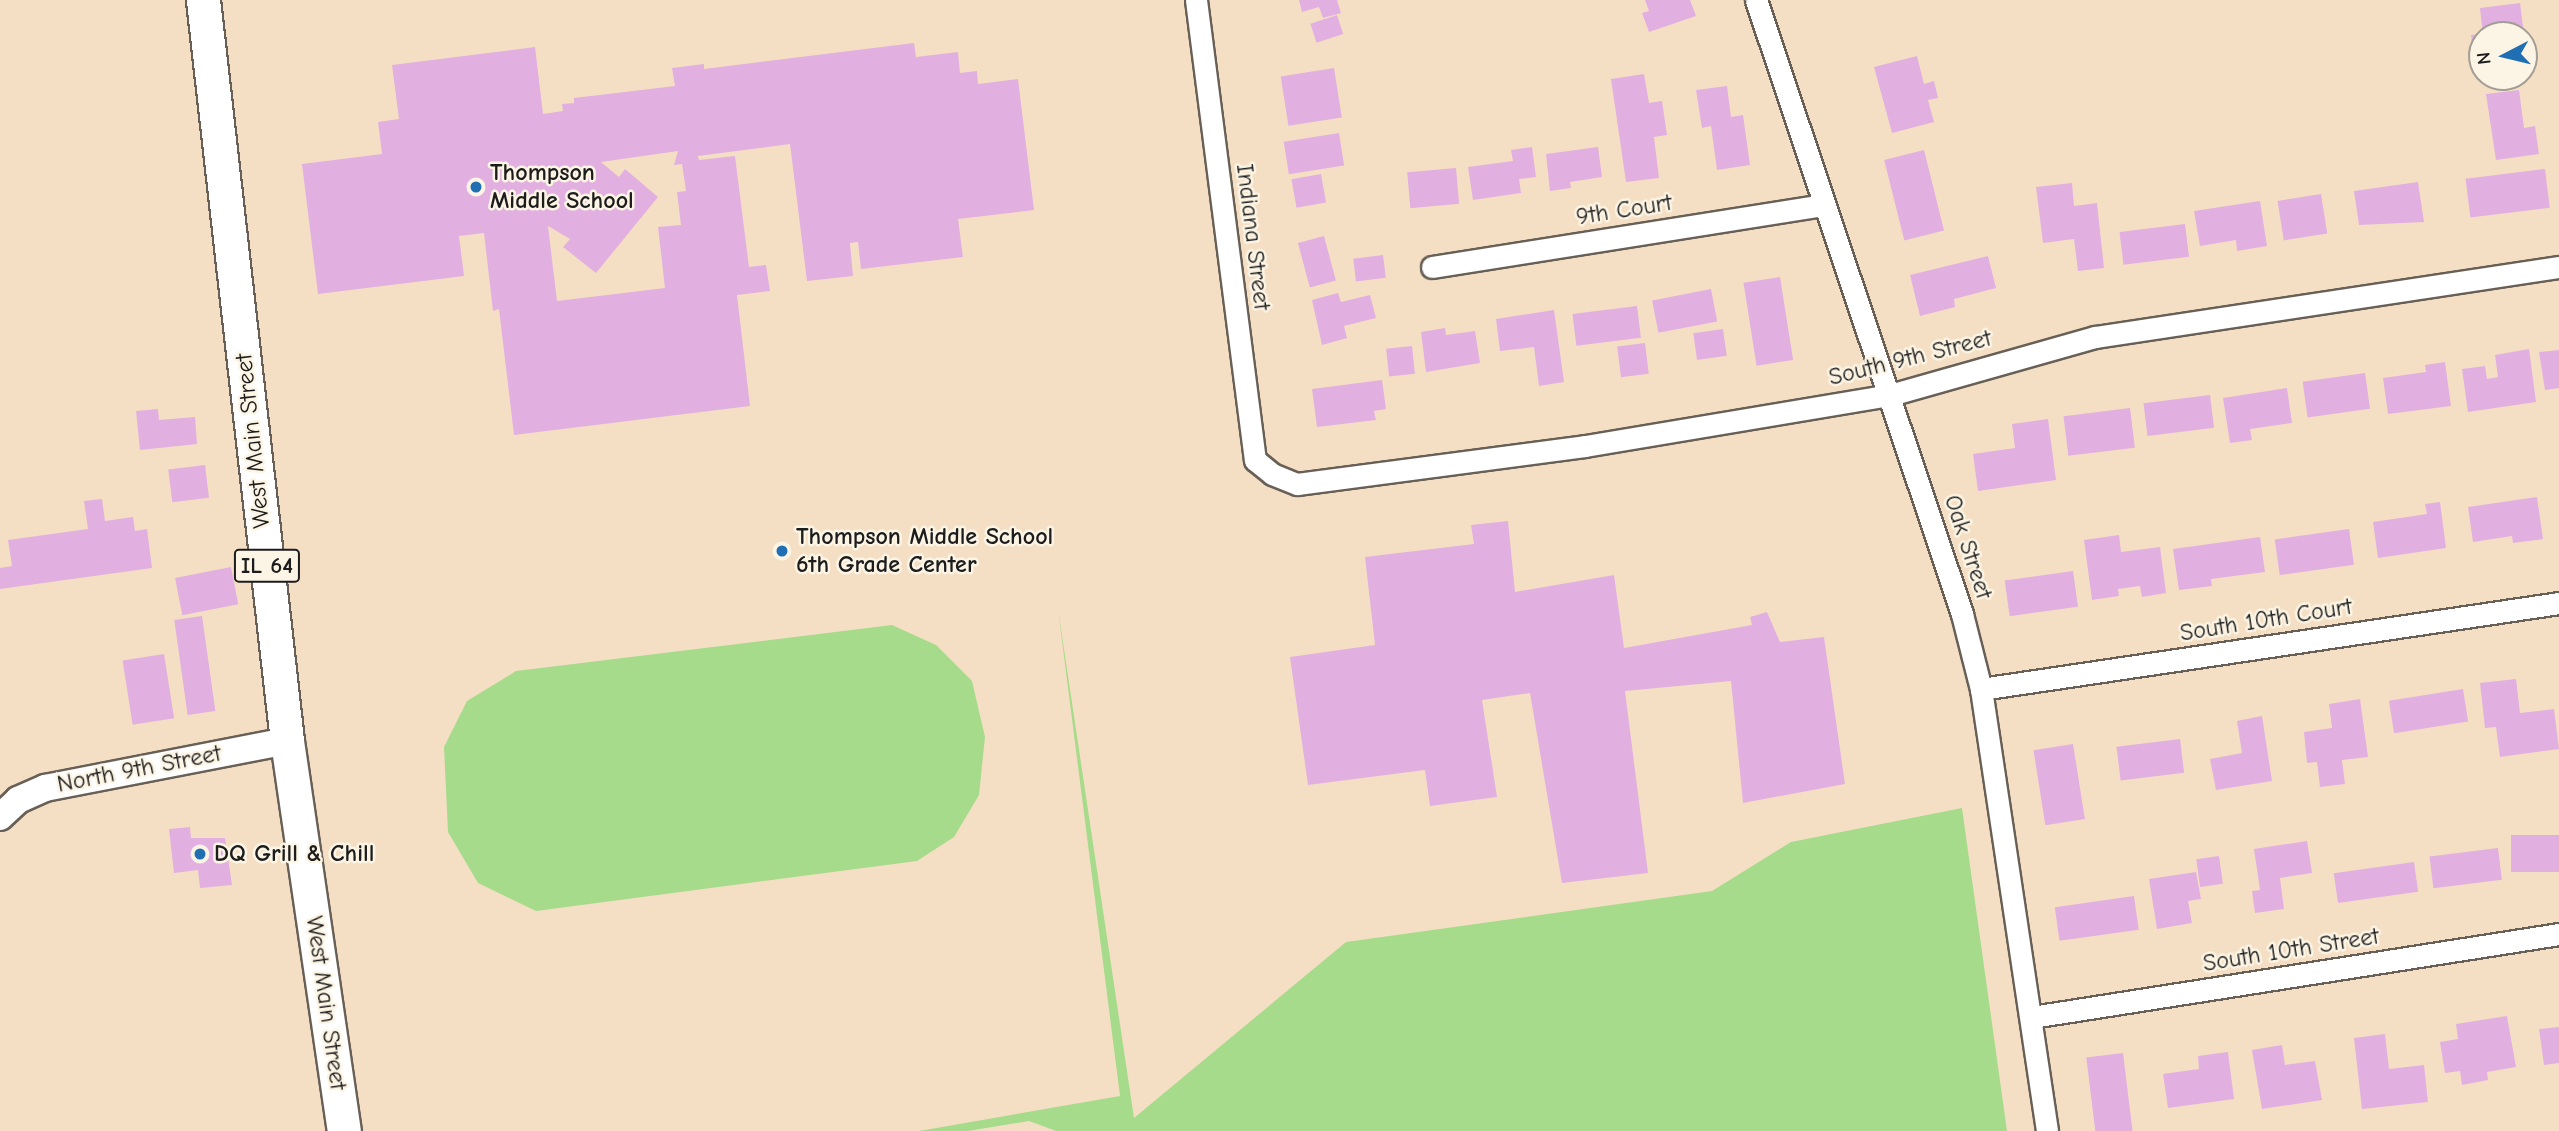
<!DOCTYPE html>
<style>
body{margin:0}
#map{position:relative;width:2559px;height:1131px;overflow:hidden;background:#f5dfc4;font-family:"Comic Neue",sans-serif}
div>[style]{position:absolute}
.green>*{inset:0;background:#a6db8b}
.building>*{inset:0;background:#e1b0e1;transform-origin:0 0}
.roads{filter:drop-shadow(2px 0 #686057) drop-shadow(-2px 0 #686057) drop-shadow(0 2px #686057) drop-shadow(0 -2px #686057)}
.minor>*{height:21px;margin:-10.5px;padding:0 10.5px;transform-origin:10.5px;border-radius:10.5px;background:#fff}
.tertiary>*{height:26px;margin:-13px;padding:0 13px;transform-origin:13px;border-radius:13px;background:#fff}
.primary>*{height:33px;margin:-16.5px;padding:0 16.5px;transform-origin:16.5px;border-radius:16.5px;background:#fff}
.dots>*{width:19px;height:19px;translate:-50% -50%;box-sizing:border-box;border:4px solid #fcf5e5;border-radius:50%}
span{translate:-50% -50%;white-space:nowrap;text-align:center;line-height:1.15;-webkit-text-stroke:5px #fcf5e5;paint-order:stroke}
.shield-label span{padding:2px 5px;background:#fcf5e5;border:2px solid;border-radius:5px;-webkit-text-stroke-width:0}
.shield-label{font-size:23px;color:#1c1c1c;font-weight:700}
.poi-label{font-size:24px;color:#1c1c1c;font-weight:700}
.left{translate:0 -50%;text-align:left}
.street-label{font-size:24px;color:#1c1c1c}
.north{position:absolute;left:2468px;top:21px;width:70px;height:70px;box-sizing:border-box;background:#fcf5e5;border:2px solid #a29e95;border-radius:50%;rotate:263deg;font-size:19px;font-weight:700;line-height:28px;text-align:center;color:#1c1c1c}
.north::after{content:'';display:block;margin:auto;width:24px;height:32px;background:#1f6fb2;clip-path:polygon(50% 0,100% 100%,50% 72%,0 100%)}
</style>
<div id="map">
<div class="green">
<i style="clip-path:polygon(1058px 609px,1134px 1118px,1346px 942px,1712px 891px,1791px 842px,1962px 808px,2007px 1131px,1056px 1131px,1029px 1121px,968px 1131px,919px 1131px,1120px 1096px)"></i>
<i style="clip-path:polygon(892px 625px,936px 645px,972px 681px,985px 737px,979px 795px,954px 837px,917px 861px,536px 911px,478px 883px,448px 832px,444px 747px,467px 701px,516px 671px)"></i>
</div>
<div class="building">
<i style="clip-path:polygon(1299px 0,1337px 0,1341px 13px,1323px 18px,1319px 7px,1302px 12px)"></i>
<i style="clip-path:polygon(1645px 0,1690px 0,1696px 16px,1649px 32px,1642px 13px,1649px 11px)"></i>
<i style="clip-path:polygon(2520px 3px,2524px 35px,2483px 35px,2480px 8px)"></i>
<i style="left:1337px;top:15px;width:20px;height:28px;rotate:72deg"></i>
<i style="clip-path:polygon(2482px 34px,2482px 56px,2474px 57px,2471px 35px)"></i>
<i style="clip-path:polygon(evenodd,914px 43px,916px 57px,958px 52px,960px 73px,977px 71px,978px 84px,1018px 79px,1034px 210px,958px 219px,963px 257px,861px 269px,858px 242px,850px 243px,853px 276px,807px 281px,790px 144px,698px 156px,699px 160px,735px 156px,749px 267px,766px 265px,770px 291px,737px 295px,750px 406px,514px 435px,499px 309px,493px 311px,484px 233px,459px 236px,464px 276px,318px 294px,302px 164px,382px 154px,378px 122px,399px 119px,392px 65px,535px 47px,543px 114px,563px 111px,562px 104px,574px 103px,574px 98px,675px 86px,672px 68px,704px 64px,704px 69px,914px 43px,678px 151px,674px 165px,682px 164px,686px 191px,677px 192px,681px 225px,658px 227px,665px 288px,557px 301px,548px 226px,570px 239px,563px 247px,596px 273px,658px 197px,625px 169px,619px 177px,601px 162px,678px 151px)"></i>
<i style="clip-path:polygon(2524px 45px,2529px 70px,2524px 70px)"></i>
<i style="clip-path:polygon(1917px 56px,1924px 84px,1934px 81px,1938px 98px,1928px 100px,1934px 122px,1892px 133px,1874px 67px)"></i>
<i style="left:1334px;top:68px;width:50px;height:54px;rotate:81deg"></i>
<i style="clip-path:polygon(1644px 74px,1649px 103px,1662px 101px,1667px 135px,1654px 137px,1659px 178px,1626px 182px,1611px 79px)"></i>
<i style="clip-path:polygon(1727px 86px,1731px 117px,1743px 115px,1750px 165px,1717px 170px,1711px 126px,1702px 128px,1696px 90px)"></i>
<i style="clip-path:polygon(2519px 90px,2524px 128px,2535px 126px,2539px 154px,2496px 160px,2486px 94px)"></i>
<i style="left:1339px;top:133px;width:33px;height:56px;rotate:81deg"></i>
<i style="clip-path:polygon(1532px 147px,1536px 177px,1519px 179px,1521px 193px,1473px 200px,1468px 167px,1513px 161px,1511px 150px)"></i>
<i style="clip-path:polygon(1598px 147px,1602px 177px,1570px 182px,1571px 188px,1550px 191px,1546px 154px)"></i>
<i style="left:1924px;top:150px;width:83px;height:41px;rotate:76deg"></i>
<i style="left:1456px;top:168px;width:36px;height:49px;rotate:85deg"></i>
<i style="left:2545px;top:169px;width:39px;height:80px;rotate:83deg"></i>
<i style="left:1321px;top:174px;width:29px;height:30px;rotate:80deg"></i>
<i style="clip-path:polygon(2418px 182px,2424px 222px,2359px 225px,2354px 191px)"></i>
<i style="clip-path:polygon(2072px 183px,2074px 206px,2097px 203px,2104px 268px,2078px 271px,2074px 239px,2043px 243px,2036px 187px)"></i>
<i style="left:2321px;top:194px;width:40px;height:44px;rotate:81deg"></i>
<i style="clip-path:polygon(2260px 201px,2267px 246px,2237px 251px,2236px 240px,2200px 246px,2194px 211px)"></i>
<i style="left:2185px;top:224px;width:33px;height:66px;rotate:83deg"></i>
<i style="left:1324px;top:236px;width:46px;height:27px;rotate:75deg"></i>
<i style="left:1383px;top:255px;width:23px;height:30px;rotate:83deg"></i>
<i style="clip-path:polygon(1988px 256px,1996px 288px,1954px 299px,1955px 307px,1920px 316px,1910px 275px)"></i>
<i style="left:1780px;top:277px;width:84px;height:37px;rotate:81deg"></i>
<i style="left:1711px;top:289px;width:33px;height:60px;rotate:79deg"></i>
<i style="clip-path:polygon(1338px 293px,1341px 302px,1370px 295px,1376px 318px,1344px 326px,1347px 338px,1322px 345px,1312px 300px)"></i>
<i style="left:1637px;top:306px;width:32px;height:65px;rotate:83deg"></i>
<i style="clip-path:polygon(1554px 310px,1564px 382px,1539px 386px,1534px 347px,1500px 351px,1496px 319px)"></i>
<i style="clip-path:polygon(1445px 328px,1446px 335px,1475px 331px,1480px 363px,1426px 372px,1421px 332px)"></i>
<i style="left:1723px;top:329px;width:27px;height:30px;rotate:82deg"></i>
<i style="left:1645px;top:343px;width:31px;height:28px;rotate:83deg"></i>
<i style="left:1412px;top:346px;width:28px;height:26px;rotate:84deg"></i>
<i style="clip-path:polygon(2529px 349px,2536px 402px,2468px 412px,2462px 369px,2485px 366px,2487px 379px,2498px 377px,2495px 355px)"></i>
<i style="clip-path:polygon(2559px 350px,2559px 388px,2545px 390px,2539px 352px)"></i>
<i style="clip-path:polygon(2445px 362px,2451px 406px,2388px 414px,2383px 378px,2426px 372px,2425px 365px)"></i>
<i style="left:2365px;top:373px;width:36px;height:63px;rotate:82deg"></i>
<i style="clip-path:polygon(1382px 380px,1386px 409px,1374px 411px,1376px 420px,1317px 427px,1312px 389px)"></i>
<i style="clip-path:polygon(2287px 388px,2292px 423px,2250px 429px,2252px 440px,2230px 443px,2223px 398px)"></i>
<i style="left:2210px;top:395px;width:33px;height:67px;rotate:83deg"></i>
<i style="left:2130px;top:408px;width:40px;height:67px;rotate:83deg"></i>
<i style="clip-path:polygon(158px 409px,159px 420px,195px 417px,197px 444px,140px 450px,136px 411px)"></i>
<i style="clip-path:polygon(2048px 419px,2056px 480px,1978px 491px,1973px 454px,2015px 448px,2012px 424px)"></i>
<i style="left:205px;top:465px;width:33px;height:37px;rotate:83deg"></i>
<i style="clip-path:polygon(2537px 497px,2543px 539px,2513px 543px,2512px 536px,2473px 542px,2468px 507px)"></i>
<i style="clip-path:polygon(102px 499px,105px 521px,133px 517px,135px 531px,147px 529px,152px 568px,0 589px,0 568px,12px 566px,8px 540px,88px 529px,84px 501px)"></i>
<i style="clip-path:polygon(2440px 502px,2446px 548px,2378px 558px,2373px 522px,2427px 514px,2425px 504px)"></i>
<i style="clip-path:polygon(1508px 521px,1515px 592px,1614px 575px,1624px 648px,1752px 625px,1750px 617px,1767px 612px,1780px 642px,1824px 637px,1845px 784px,1743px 803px,1731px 681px,1625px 691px,1648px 873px,1562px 883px,1530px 693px,1482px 700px,1497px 797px,1430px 806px,1425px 770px,1308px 785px,1290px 657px,1375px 645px,1365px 557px,1474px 544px,1471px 525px)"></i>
<i style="left:2349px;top:529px;width:36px;height:75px;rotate:82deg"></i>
<i style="clip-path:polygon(2119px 535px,2121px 552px,2160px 547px,2166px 593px,2142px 597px,2140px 586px,2118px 589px,2119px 596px,2092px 600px,2084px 540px)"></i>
<i style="clip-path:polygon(2260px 537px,2265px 572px,2211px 579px,2212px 586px,2179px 590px,2173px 549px)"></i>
<i style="left:231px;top:567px;width:38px;height:57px;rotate:79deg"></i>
<i style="left:2073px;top:571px;width:36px;height:69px;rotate:82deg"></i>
<i style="left:202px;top:616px;width:96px;height:28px;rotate:82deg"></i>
<i style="left:164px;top:654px;width:65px;height:42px;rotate:81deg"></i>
<i style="clip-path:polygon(2516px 679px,2520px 713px,2554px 709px,2559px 749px,2500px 757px,2496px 727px,2485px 728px,2480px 683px)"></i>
<i style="left:2463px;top:689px;width:33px;height:75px;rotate:81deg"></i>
<i style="clip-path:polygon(2360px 699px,2368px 757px,2342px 760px,2345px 784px,2320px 787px,2317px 762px,2307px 763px,2304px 732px,2332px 728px,2329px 704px)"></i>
<i style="clip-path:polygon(2262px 716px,2272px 781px,2216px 790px,2210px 759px,2242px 753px,2237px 721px)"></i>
<i style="left:2180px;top:739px;width:34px;height:64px;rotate:83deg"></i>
<i style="left:2073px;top:744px;width:76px;height:40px;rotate:81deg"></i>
<i style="clip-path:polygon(190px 827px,191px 838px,225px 838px,232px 885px,200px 888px,198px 870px,174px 873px,169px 829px)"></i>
<i style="left:2559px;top:835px;width:37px;height:48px;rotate:90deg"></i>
<i style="clip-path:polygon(2307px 841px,2312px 873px,2280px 878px,2284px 909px,2255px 913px,2252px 891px,2260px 890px,2254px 849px)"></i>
<i style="left:2498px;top:848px;width:32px;height:69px;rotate:83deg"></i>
<i style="left:2219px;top:856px;width:28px;height:23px;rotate:82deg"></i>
<i style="left:2414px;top:862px;width:30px;height:81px;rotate:82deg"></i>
<i style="clip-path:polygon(2196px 872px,2201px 899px,2188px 901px,2192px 923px,2157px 929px,2149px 879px)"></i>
<i style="left:2134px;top:896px;width:34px;height:80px;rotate:82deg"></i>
<i style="clip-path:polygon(2507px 1016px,2516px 1067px,2487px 1072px,2488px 1080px,2462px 1085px,2460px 1071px,2445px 1073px,2440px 1042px,2458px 1039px,2456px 1024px)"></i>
<i style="clip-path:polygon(2559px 1027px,2559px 1063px,2544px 1065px,2539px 1029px)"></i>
<i style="clip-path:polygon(2385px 1034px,2389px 1069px,2424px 1065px,2428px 1102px,2362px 1109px,2354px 1038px)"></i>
<i style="clip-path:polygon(2282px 1045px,2285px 1065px,2315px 1061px,2322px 1100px,2262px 1109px,2252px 1050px)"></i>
<i style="clip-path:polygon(2228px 1052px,2234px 1099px,2168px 1108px,2163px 1074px,2199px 1069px,2198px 1056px)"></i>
<i style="left:2123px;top:1053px;width:79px;height:37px;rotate:83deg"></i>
</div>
<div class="roads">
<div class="minor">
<i style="left:1196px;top:0;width:464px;rotate:82.7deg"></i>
<i style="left:1255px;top:460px;width:22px;rotate:39deg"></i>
<i style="left:1272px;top:474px;width:27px;rotate:22deg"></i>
<i style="left:1297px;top:484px;width:290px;rotate:-7.5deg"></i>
<i style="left:1585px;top:446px;width:309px;rotate:-9.5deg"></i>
<i style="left:1890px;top:395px;width:213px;rotate:-15.8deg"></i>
<i style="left:2095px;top:337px;width:469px;rotate:-8.6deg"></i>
<i style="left:1756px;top:0;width:648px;rotate:71.45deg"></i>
<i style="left:1962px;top:614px;width:77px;rotate:75.8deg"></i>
<i style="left:1981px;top:689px;width:447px;rotate:81.5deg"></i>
<i style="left:1432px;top:267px;width:396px;rotate:-9deg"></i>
<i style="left:1981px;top:689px;width:584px;rotate:-8.46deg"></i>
<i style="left:2032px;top:1017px;width:533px;rotate:-8.95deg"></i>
</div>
<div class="tertiary">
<i style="left:0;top:817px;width:25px;rotate:-43deg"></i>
<i style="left:18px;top:800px;width:30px;rotate:-24deg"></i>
<i style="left:45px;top:788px;width:247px;rotate:-11deg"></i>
</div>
<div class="primary">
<i style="left:203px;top:0;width:746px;rotate:83.53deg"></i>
<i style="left:287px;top:741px;width:394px;rotate:81.7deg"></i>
</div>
</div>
<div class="dots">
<i style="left:476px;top:187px;background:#1f6fb2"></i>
<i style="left:782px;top:551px;background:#1f6fb2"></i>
<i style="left:200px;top:854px;background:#1f6fb2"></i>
</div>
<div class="shield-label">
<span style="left:267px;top:566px">IL 64</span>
</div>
<div class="poi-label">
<span class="left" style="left:490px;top:187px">Thompson<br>Middle School</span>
<span class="left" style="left:796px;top:551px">Thompson Middle School<br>6th Grade Center</span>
<span class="left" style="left:214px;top:854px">DQ Grill &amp; Chill</span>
</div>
<div class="street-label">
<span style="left:1624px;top:210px;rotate:-9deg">9th Court</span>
<span style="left:1253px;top:237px;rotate:83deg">Indiana Street</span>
<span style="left:1910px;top:358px;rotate:-14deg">South 9th Street</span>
<span style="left:253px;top:441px;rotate:-96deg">West Main Street</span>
<span style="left:1968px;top:547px;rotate:72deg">Oak Street</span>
<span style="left:2266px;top:620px;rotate:-9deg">South 10th Court</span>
<span style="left:139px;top:769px;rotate:-11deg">North 9th Street</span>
<span style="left:2291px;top:950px;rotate:-9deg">South 10th Street</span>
<span style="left:326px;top:1003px;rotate:82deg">West Main Street</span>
</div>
<div class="north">N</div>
</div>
